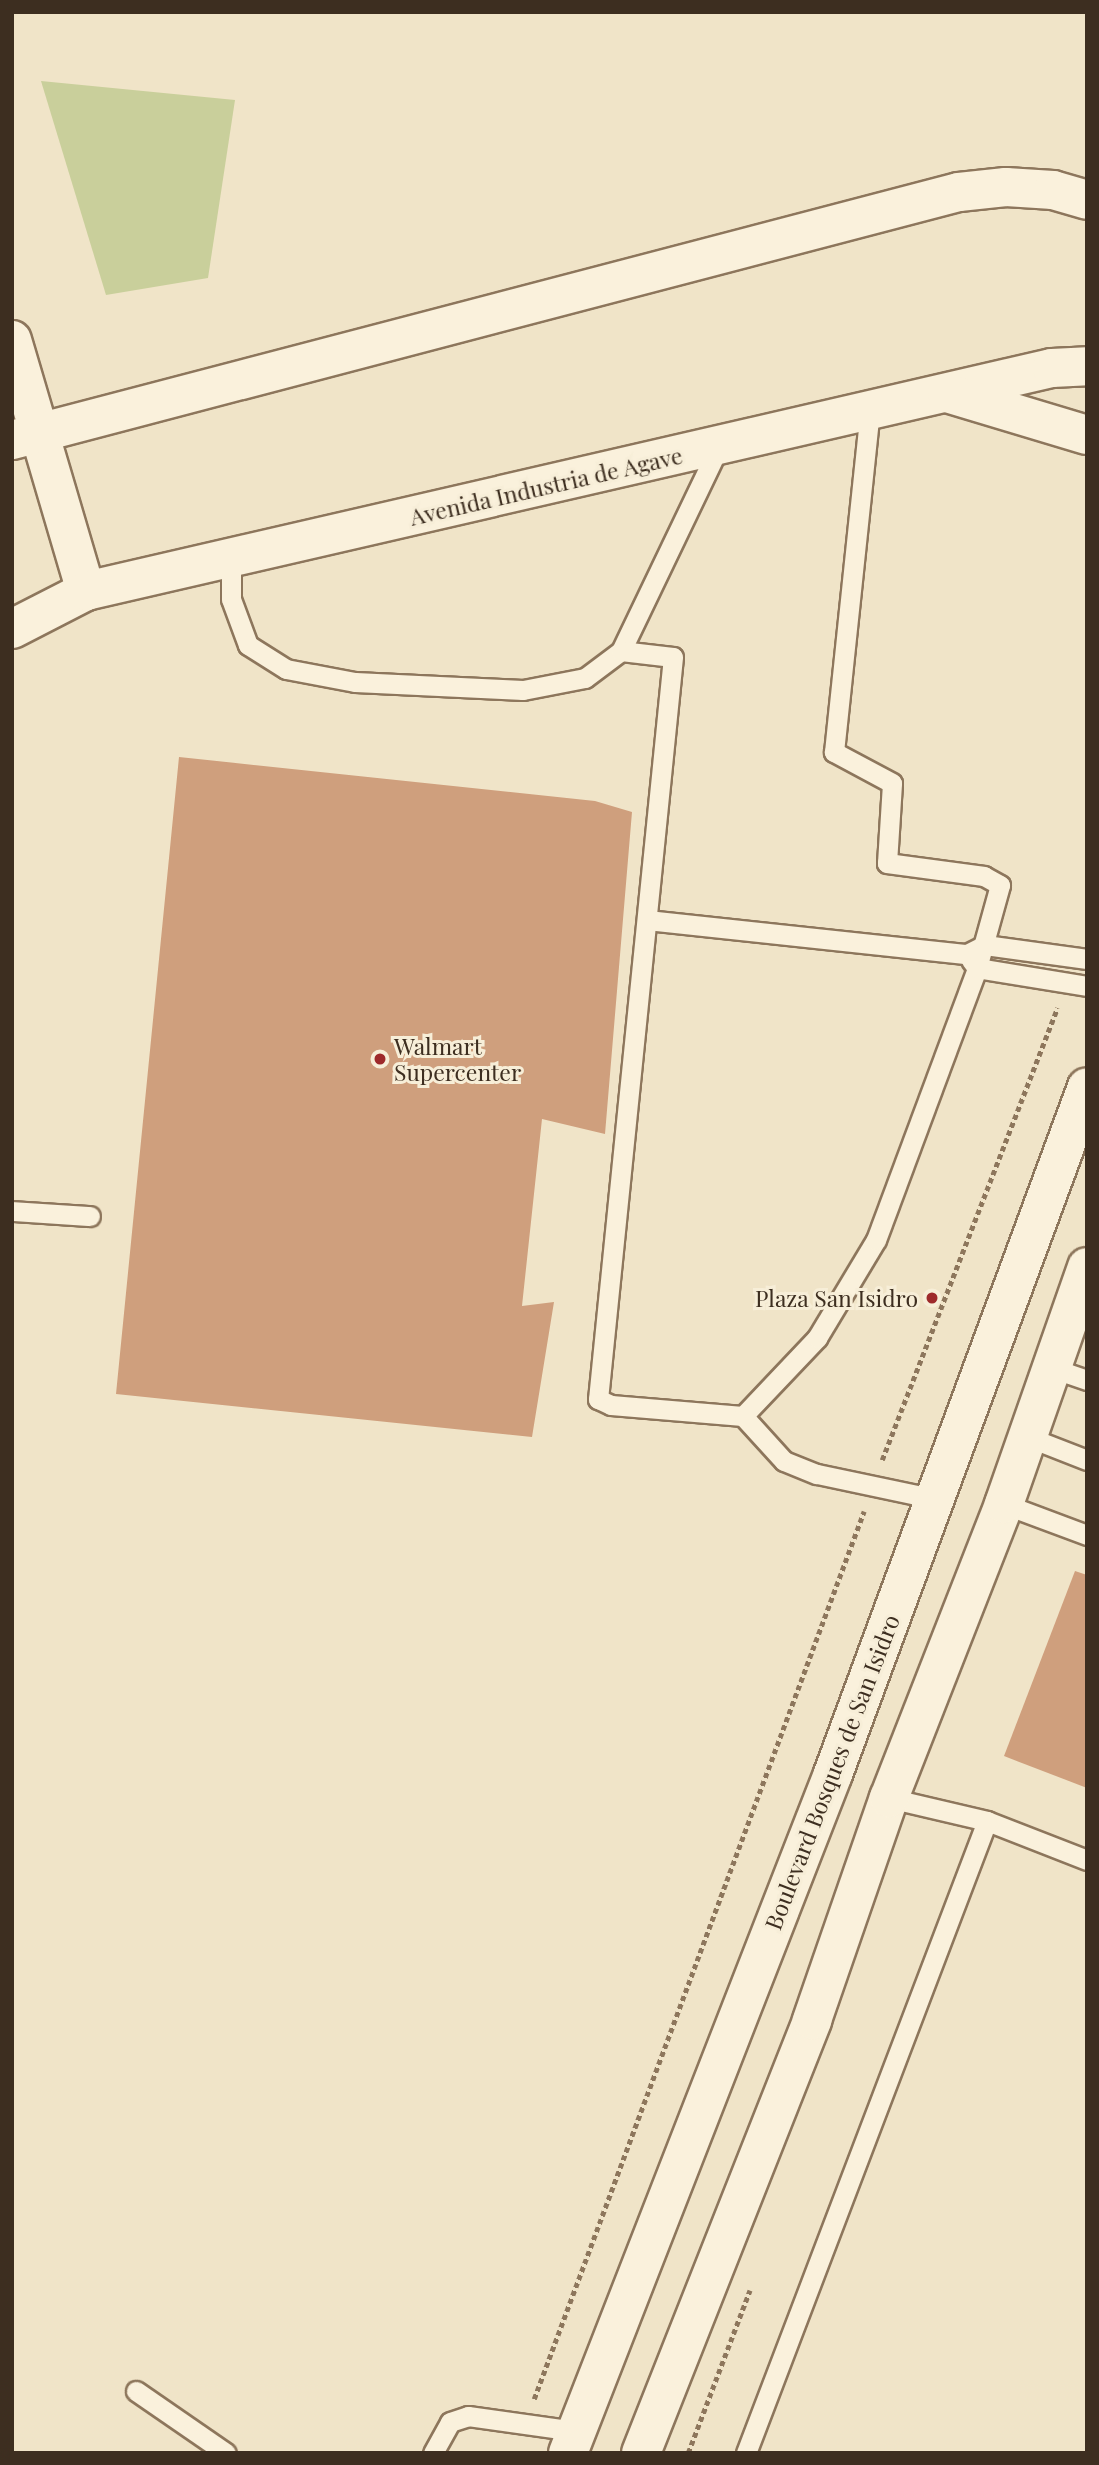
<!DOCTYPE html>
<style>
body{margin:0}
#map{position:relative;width:1099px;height:2465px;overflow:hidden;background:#f0e4c8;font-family:"Playfair Display",serif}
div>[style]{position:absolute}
.green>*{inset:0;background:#c9cf9b}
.building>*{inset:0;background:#cf9f7d}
.path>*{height:4.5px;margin-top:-2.25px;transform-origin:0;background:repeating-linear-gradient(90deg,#8d765c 0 5px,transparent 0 8.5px)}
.roads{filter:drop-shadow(2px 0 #8d765c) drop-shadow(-2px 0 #8d765c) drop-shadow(0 2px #8d765c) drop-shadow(0 -2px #8d765c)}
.service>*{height:19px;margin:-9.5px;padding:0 9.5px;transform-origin:9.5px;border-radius:9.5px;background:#faf1dc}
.minor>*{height:38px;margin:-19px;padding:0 19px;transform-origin:19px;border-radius:19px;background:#faf1dc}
.tertiary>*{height:38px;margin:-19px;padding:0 19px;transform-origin:19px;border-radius:19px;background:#faf1dc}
.secondary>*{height:38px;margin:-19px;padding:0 19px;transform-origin:19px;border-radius:19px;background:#faf1dc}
.dots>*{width:19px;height:19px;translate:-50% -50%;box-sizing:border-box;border:4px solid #f7eed8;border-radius:50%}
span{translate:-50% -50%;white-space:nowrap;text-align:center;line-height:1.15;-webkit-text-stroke:6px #f7eed8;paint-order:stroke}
.street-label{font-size:23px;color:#3d2e20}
.poi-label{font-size:23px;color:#3d2e20}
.left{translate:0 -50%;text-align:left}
.right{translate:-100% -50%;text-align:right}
.frame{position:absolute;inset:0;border:14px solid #3d2e20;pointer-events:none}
</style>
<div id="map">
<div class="green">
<i style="clip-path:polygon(41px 81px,235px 100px,208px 278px,106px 295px)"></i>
</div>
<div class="building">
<i style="clip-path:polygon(179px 757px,595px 801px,632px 812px,605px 1134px,542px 1119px,522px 1306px,554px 1302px,532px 1437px,116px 1394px)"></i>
<i style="clip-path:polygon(1075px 1571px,1087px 1575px,1087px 1788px,1004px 1756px)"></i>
</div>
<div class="path">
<i style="left:882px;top:1460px;width:485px;rotate:-68.8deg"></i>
<i style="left:534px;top:2399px;width:947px;rotate:-69.61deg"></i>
<i style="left:688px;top:2453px;width:174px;rotate:-69.2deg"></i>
</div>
<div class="roads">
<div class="service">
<i style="left:231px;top:557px;width:42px;rotate:90deg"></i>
<i style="left:231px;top:599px;width:49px;rotate:69.7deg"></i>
<i style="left:248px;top:645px;width:45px;rotate:32.3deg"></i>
<i style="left:286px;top:669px;width:70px;rotate:10.7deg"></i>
<i style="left:355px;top:682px;width:168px;rotate:2.7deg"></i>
<i style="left:523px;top:690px;width:63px;rotate:-11deg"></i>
<i style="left:585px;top:678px;width:45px;rotate:-36.9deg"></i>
<i style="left:621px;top:651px;width:227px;rotate:-64.4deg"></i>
<i style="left:621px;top:651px;width:52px;rotate:6.6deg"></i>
<i style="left:673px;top:657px;width:746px;rotate:95.77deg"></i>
<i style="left:598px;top:1399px;width:14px;rotate:25deg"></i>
<i style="left:611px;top:1405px;width:132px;rotate:4.8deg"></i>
<i style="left:743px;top:1416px;width:61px;rotate:47.7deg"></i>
<i style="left:784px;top:1461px;width:35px;rotate:22deg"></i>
<i style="left:817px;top:1474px;width:122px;rotate:11.9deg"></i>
<i style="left:647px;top:920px;width:322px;rotate:6.1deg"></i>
<i style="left:967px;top:954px;width:20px;rotate:-27deg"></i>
<i style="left:985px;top:945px;width:103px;rotate:7.8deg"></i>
<i style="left:971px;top:960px;width:10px;rotate:53deg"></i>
<i style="left:977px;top:968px;width:111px;rotate:9.3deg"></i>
<i style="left:12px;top:1211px;width:78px;rotate:3.7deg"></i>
<i style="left:1052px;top:1368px;width:37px;rotate:19deg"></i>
<i style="left:743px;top:1416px;width:108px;rotate:-46.5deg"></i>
<i style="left:817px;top:1338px;width:114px;rotate:-59deg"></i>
<i style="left:876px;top:1240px;width:290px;rotate:-69.6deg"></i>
<i style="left:977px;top:968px;width:86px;rotate:-74.5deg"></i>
<i style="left:1000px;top:885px;width:18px;rotate:-151deg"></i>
<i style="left:984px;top:876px;width:98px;rotate:-172.4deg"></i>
<i style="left:887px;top:863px;width:80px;rotate:-86.4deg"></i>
<i style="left:892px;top:783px;width:66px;rotate:-151.9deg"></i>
<i style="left:834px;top:752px;width:343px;rotate:-84deg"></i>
<i style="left:1028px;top:1437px;width:63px;rotate:21.3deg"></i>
<i style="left:1004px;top:1504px;width:89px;rotate:20.5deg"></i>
<i style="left:889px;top:1798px;width:101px;rotate:13.2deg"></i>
<i style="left:987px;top:1821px;width:107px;rotate:21.3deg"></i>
<i style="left:136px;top:2391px;width:109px;rotate:34.6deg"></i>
<i style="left:433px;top:2453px;width:35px;rotate:-61deg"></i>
<i style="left:450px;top:2422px;width:19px;rotate:-18deg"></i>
<i style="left:468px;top:2416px;width:108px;rotate:8deg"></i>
<i style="left:746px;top:2453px;width:676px;rotate:-69.13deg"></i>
</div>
<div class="minor">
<i style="left:12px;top:340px;width:262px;rotate:73.6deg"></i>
</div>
<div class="tertiary">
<i style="left:12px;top:440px;width:979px;rotate:-14.68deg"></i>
<i style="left:959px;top:192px;width:47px;rotate:-6.1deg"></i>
<i style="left:1006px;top:187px;width:47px;rotate:3.7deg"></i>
<i style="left:1053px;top:190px;width:35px;rotate:16deg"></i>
<i style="left:12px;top:629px;width:83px;rotate:-27.2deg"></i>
<i style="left:86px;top:591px;width:991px;rotate:-13deg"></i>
<i style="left:1052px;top:368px;width:35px;rotate:-3deg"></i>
</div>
<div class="secondary">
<i style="left:947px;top:393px;width:146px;rotate:16.7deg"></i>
<i style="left:568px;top:2453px;width:729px;rotate:-68.68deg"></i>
<i style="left:833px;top:1774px;width:732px;rotate:-69.71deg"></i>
<i style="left:641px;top:2453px;width:466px;rotate:-68.4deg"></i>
<i style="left:812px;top:2020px;width:235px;rotate:-70.9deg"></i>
<i style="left:889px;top:1798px;width:316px;rotate:-68.6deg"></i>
<i style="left:1004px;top:1504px;width:251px;rotate:-70.7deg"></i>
</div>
</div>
<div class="dots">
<i style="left:380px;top:1059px;background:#9e2a2b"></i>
<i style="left:932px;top:1298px;background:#9e2a2b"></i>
</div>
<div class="street-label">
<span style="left:546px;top:486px;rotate:-13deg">Avenida Industria de Agave</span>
<span style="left:832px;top:1772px;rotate:-69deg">Boulevard Bosques de San Isidro</span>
</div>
<div class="poi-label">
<span class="left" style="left:394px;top:1059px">Walmart<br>Supercenter</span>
<span class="right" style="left:918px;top:1298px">Plaza San Isidro</span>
</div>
<div class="frame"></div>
</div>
